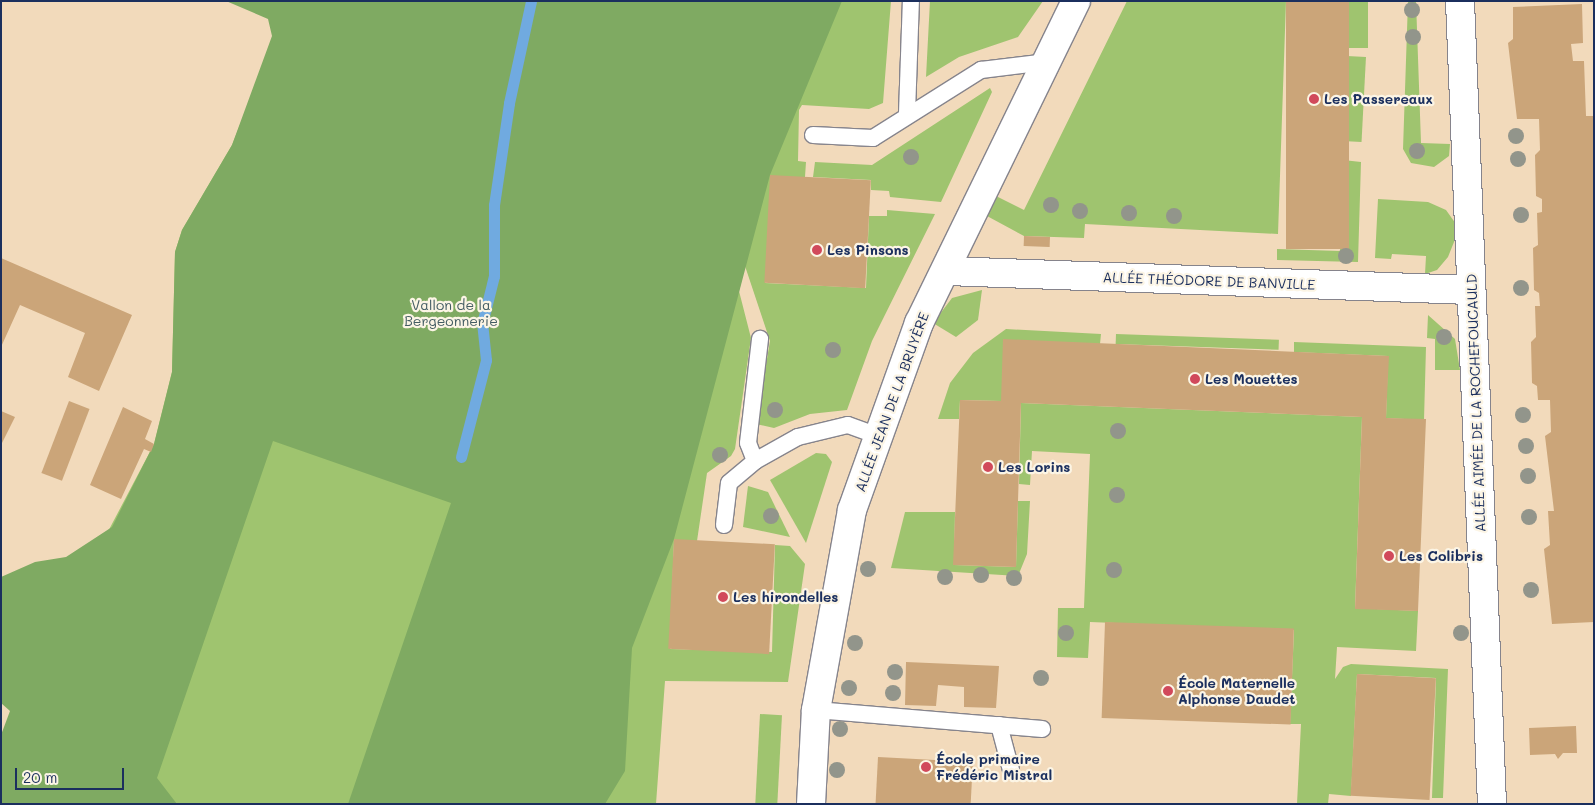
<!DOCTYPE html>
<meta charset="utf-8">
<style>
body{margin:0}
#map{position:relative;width:1595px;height:805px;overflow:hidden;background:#f2dabb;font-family:Mali,sans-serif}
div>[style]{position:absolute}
.green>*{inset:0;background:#9fc46f;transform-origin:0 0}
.forest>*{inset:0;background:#7faa62}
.stream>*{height:11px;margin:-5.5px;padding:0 5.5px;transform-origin:5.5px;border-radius:5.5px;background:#70aae0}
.building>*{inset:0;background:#cba579;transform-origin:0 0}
.roads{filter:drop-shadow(1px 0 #86848c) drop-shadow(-1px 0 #86848c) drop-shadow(0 1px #86848c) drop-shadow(0 -1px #86848c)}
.service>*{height:16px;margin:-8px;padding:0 8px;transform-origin:8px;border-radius:8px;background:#fff}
.minor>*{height:28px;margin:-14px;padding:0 14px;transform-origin:14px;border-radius:14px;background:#fff}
.trees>*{width:16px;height:16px;margin:-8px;border-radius:50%;background:#92958b}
.dots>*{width:14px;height:14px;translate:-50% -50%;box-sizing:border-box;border:2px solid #fcf5e5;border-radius:50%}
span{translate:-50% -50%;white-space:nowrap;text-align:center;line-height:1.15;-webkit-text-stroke:4.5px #fcf5e5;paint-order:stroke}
.poi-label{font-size:14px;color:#1b2f5e;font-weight:700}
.left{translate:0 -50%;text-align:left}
.street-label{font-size:14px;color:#1b2f5e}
.park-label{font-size:14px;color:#435c63}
.frame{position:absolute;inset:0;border:2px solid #1b2f5e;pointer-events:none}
.scale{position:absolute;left:15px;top:768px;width:109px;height:22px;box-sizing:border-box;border:2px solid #1b2f5e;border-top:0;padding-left:6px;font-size:15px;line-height:18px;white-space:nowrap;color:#1b2f5e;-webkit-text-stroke:4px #fcf5e5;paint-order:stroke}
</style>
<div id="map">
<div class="green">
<i style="clip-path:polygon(289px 1px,891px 1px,883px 103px,869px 109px,802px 105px,799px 110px,798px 161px,806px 162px,805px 177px,765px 283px,866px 288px,869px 216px,887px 216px,887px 210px,935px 214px,872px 341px,847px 410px,810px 414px,774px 428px,756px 424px,770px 341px,745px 266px,739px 291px,751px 338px,735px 449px,731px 456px,707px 473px,697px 541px,674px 540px,670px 649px,772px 652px,775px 545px,790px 546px,805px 564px,788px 682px,665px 681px,656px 804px,1px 804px,1px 735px,154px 444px,172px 372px,175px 252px,182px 230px,232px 145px)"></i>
<i style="clip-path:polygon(930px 1px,1043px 1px,1018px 37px,959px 57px,926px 77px)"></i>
<i style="clip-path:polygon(1127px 1px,1286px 1px,1278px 234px,1085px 224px,1084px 238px,1024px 236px,987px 216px,996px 196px,1024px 210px)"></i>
<i style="left:1349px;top:1px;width:19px;height:47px"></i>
<i style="clip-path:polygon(1408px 1px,1416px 1px,1421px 143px,1450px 144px,1449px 156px,1434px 167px,1411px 163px,1403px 149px)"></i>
<i style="left:1347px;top:56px;width:19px;height:85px;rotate:3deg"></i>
<i style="clip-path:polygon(990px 88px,992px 92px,941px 202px,890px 197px,889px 191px,871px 190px,871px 180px,813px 177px,815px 162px,872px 165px)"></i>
<i style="clip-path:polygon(1343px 160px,1361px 162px,1358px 262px,1277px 260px,1277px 249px,1340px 251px)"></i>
<i style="clip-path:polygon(1378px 199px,1428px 202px,1446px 210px,1456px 224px,1456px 237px,1448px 257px,1437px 270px,1425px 274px,1426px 256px,1392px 254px,1391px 259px,1375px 258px)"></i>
<i style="clip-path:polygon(982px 290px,978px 320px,956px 337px,933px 323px,952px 298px)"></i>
<i style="clip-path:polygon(1428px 315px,1455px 339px,1460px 370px,1435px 370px,1435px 339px,1427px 338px)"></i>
<i style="clip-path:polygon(1006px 329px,1101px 334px,1100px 344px,1001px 401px,960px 400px,959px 419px,938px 419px,950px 383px,973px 353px)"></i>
<i style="left:1116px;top:334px;width:163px;height:10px;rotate:2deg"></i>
<i style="clip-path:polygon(1294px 342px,1426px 347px,1424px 420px,1386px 418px,1388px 356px,1294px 352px)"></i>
<i style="clip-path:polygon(1021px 403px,1362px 417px,1355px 608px,1418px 611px,1416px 651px,1337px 647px,1335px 679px,1343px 667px,1351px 664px,1448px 669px,1443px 798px,1432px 798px,1436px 678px,1357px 674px,1351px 796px,1329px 794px,1328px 804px,1297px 804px,1301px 724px,1290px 724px,1294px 630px,1090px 622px,1088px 658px,1057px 657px,1058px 608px,1084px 608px,1090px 454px,1032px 451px,1030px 485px,1019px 484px)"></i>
<i style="clip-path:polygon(816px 453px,826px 454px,832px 462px,806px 543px,770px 480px)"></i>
<i style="clip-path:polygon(748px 486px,768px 492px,790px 537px,743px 527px)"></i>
<i style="clip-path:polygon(1018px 501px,1030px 501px,1027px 554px,1018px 576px,891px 568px,905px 512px,955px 512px,954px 565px,1016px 567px)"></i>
<i style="left:760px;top:714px;width:22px;height:90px;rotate:3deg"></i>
</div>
<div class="forest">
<i style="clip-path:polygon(226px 1px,842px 1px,770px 175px,674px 539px,632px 648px,625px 771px,605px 804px,348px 804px,451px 503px,273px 441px,157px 778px,177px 804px,1px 804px,1px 735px,10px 711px,1px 703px,1px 577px,35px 562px,66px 557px,112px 527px,154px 444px,172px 372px,175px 252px,182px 230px,232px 145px,272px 36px,268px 19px)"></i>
</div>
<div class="stream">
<i style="left:461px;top:457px;width:100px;rotate:-75.5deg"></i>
<i style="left:486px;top:360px;width:36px;rotate:-96deg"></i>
<i style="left:482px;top:324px;width:49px;rotate:-76deg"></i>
<i style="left:494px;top:276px;width:71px;rotate:-90deg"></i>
<i style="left:494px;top:205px;width:103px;rotate:-81.6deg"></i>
<i style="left:509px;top:103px;width:104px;rotate:-77.8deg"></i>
</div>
<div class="building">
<i style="left:1286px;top:1px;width:63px;height:248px"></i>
<i style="clip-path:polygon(1582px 4px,1583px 43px,1571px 44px,1573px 61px,1584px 61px,1586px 116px,1594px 116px,1594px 622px,1552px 624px,1544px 549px,1550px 545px,1548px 511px,1554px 511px,1545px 436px,1551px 432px,1550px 400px,1538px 400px,1537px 386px,1532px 383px,1531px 342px,1536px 337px,1535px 306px,1540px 306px,1539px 293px,1534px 290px,1533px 248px,1538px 245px,1537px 213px,1542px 212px,1542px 199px,1536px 196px,1535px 155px,1540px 150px,1539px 119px,1517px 119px,1508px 43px,1513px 39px,1513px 7px)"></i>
<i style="left:770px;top:175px;width:101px;height:108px;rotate:3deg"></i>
<i style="left:1024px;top:236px;width:26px;height:10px;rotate:2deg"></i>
<i style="clip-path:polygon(1px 258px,132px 315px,99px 391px,68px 377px,85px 333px,20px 305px,1px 347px)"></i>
<i style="clip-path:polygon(1003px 339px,1389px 356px,1386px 418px,1426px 419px,1418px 611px,1355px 609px,1362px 417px,1021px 403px,1016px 567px,953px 565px,960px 400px,1001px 401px)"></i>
<i style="left:69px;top:401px;width:22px;height:77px;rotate:21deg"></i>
<i style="clip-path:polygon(123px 407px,152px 421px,145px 439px,154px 444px,151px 452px,144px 449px,121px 499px,90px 485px)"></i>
<i style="clip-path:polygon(1px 411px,15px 417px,1px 445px)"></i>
<i style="left:674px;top:539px;width:101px;height:110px;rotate:3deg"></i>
<i style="left:1105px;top:622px;width:189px;height:96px;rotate:2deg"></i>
<i style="clip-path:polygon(906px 662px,999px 666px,996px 708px,964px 707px,964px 687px,938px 685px,936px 706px,905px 705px)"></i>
<i style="left:1357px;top:674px;width:79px;height:122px;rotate:3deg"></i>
<i style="clip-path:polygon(1576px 726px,1577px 753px,1563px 753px,1558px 759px,1555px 754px,1530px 755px,1529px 728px)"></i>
<i style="left:878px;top:757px;width:95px;height:47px;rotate:3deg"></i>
</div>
<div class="roads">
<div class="service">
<i style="left:907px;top:113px;width:112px;rotate:-88deg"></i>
<i style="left:813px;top:135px;width:60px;rotate:2.9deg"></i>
<i style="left:873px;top:138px;width:128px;rotate:-32.2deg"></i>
<i style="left:981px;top:70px;width:65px;rotate:-7deg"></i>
<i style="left:755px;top:461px;width:19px;rotate:-111deg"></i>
<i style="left:748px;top:443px;width:105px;rotate:-83.4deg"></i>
<i style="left:724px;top:525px;width:42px;rotate:-83.2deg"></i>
<i style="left:729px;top:483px;width:34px;rotate:-40deg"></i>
<i style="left:755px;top:461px;width:49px;rotate:-29.2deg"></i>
<i style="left:798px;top:437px;width:51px;rotate:-13.5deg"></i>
<i style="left:848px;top:425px;width:33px;rotate:20deg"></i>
<i style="left:816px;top:710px;width:227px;rotate:4.8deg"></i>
<i style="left:999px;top:725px;width:47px;rotate:75.1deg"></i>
</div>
<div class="minor">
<i style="left:1460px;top:1px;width:804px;rotate:87.72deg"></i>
<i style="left:947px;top:271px;width:524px;rotate:2.08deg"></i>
<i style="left:811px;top:804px;width:94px;rotate:-87deg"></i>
<i style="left:816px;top:710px;width:203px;rotate:-79.8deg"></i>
<i style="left:852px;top:510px;width:199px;rotate:-70.3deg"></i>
<i style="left:919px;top:323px;width:358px;rotate:-64deg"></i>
</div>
</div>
<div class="trees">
<i style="left:1412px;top:10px"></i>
<i style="left:1413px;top:37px"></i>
<i style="left:1516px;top:136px"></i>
<i style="left:1417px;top:151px"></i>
<i style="left:911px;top:157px"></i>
<i style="left:1518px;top:159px"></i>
<i style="left:1051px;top:205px"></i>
<i style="left:1080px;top:211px"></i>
<i style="left:1129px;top:213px"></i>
<i style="left:1521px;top:215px"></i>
<i style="left:1174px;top:216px"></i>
<i style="left:1346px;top:256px"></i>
<i style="left:1521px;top:288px"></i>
<i style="left:1444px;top:337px"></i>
<i style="left:833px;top:350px"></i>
<i style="left:775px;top:410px"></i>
<i style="left:1523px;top:415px"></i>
<i style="left:1118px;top:431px"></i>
<i style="left:1526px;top:446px"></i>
<i style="left:720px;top:455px"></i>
<i style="left:1528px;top:476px"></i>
<i style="left:1117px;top:495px"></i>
<i style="left:771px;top:516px"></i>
<i style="left:1529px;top:517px"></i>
<i style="left:868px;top:569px"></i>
<i style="left:1114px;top:570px"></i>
<i style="left:981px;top:575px"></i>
<i style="left:945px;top:577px"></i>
<i style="left:1014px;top:578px"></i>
<i style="left:1531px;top:590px"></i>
<i style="left:1066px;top:633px"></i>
<i style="left:1461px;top:633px"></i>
<i style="left:855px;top:643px"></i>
<i style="left:895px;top:672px"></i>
<i style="left:1041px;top:678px"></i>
<i style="left:849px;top:688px"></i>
<i style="left:893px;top:693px"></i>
<i style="left:840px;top:729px"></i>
<i style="left:837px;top:770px"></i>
</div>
<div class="dots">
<i style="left:1314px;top:99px;background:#d1495b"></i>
<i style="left:817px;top:250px;background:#d1495b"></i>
<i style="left:1195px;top:379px;background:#d1495b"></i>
<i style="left:988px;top:467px;background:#d1495b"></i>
<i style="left:1389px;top:556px;background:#d1495b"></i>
<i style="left:723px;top:597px;background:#d1495b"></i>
<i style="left:1168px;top:691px;background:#d1495b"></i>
<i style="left:926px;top:767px;background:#d1495b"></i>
</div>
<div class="poi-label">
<span class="left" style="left:1324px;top:99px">Les Passereaux</span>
<span class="left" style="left:827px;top:250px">Les Pinsons</span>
<span class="left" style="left:1205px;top:379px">Les Mouettes</span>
<span class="left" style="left:998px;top:467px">Les Lorins</span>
<span class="left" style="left:1399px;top:556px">Les Colibris</span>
<span class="left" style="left:733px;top:597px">Les hirondelles</span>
<span class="left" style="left:1178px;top:691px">École Maternelle<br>Alphonse Daudet</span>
<span class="left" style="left:936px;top:767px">École primaire<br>Frédéric Mistral</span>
</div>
<div class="street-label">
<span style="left:1209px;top:281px;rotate:2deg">ALLÉE THÉODORE DE BANVILLE</span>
<span style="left:892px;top:402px;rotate:-70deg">ALLÉE JEAN DE LA BRUYÈRE</span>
<span style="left:1476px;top:403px;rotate:-92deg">ALLÉE AIMÉE DE LA ROCHEFOUCAULD</span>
</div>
<div class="park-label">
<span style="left:451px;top:313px">Vallon de la<br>Bergeonnerie</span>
</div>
<div class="frame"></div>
<div class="scale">20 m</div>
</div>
